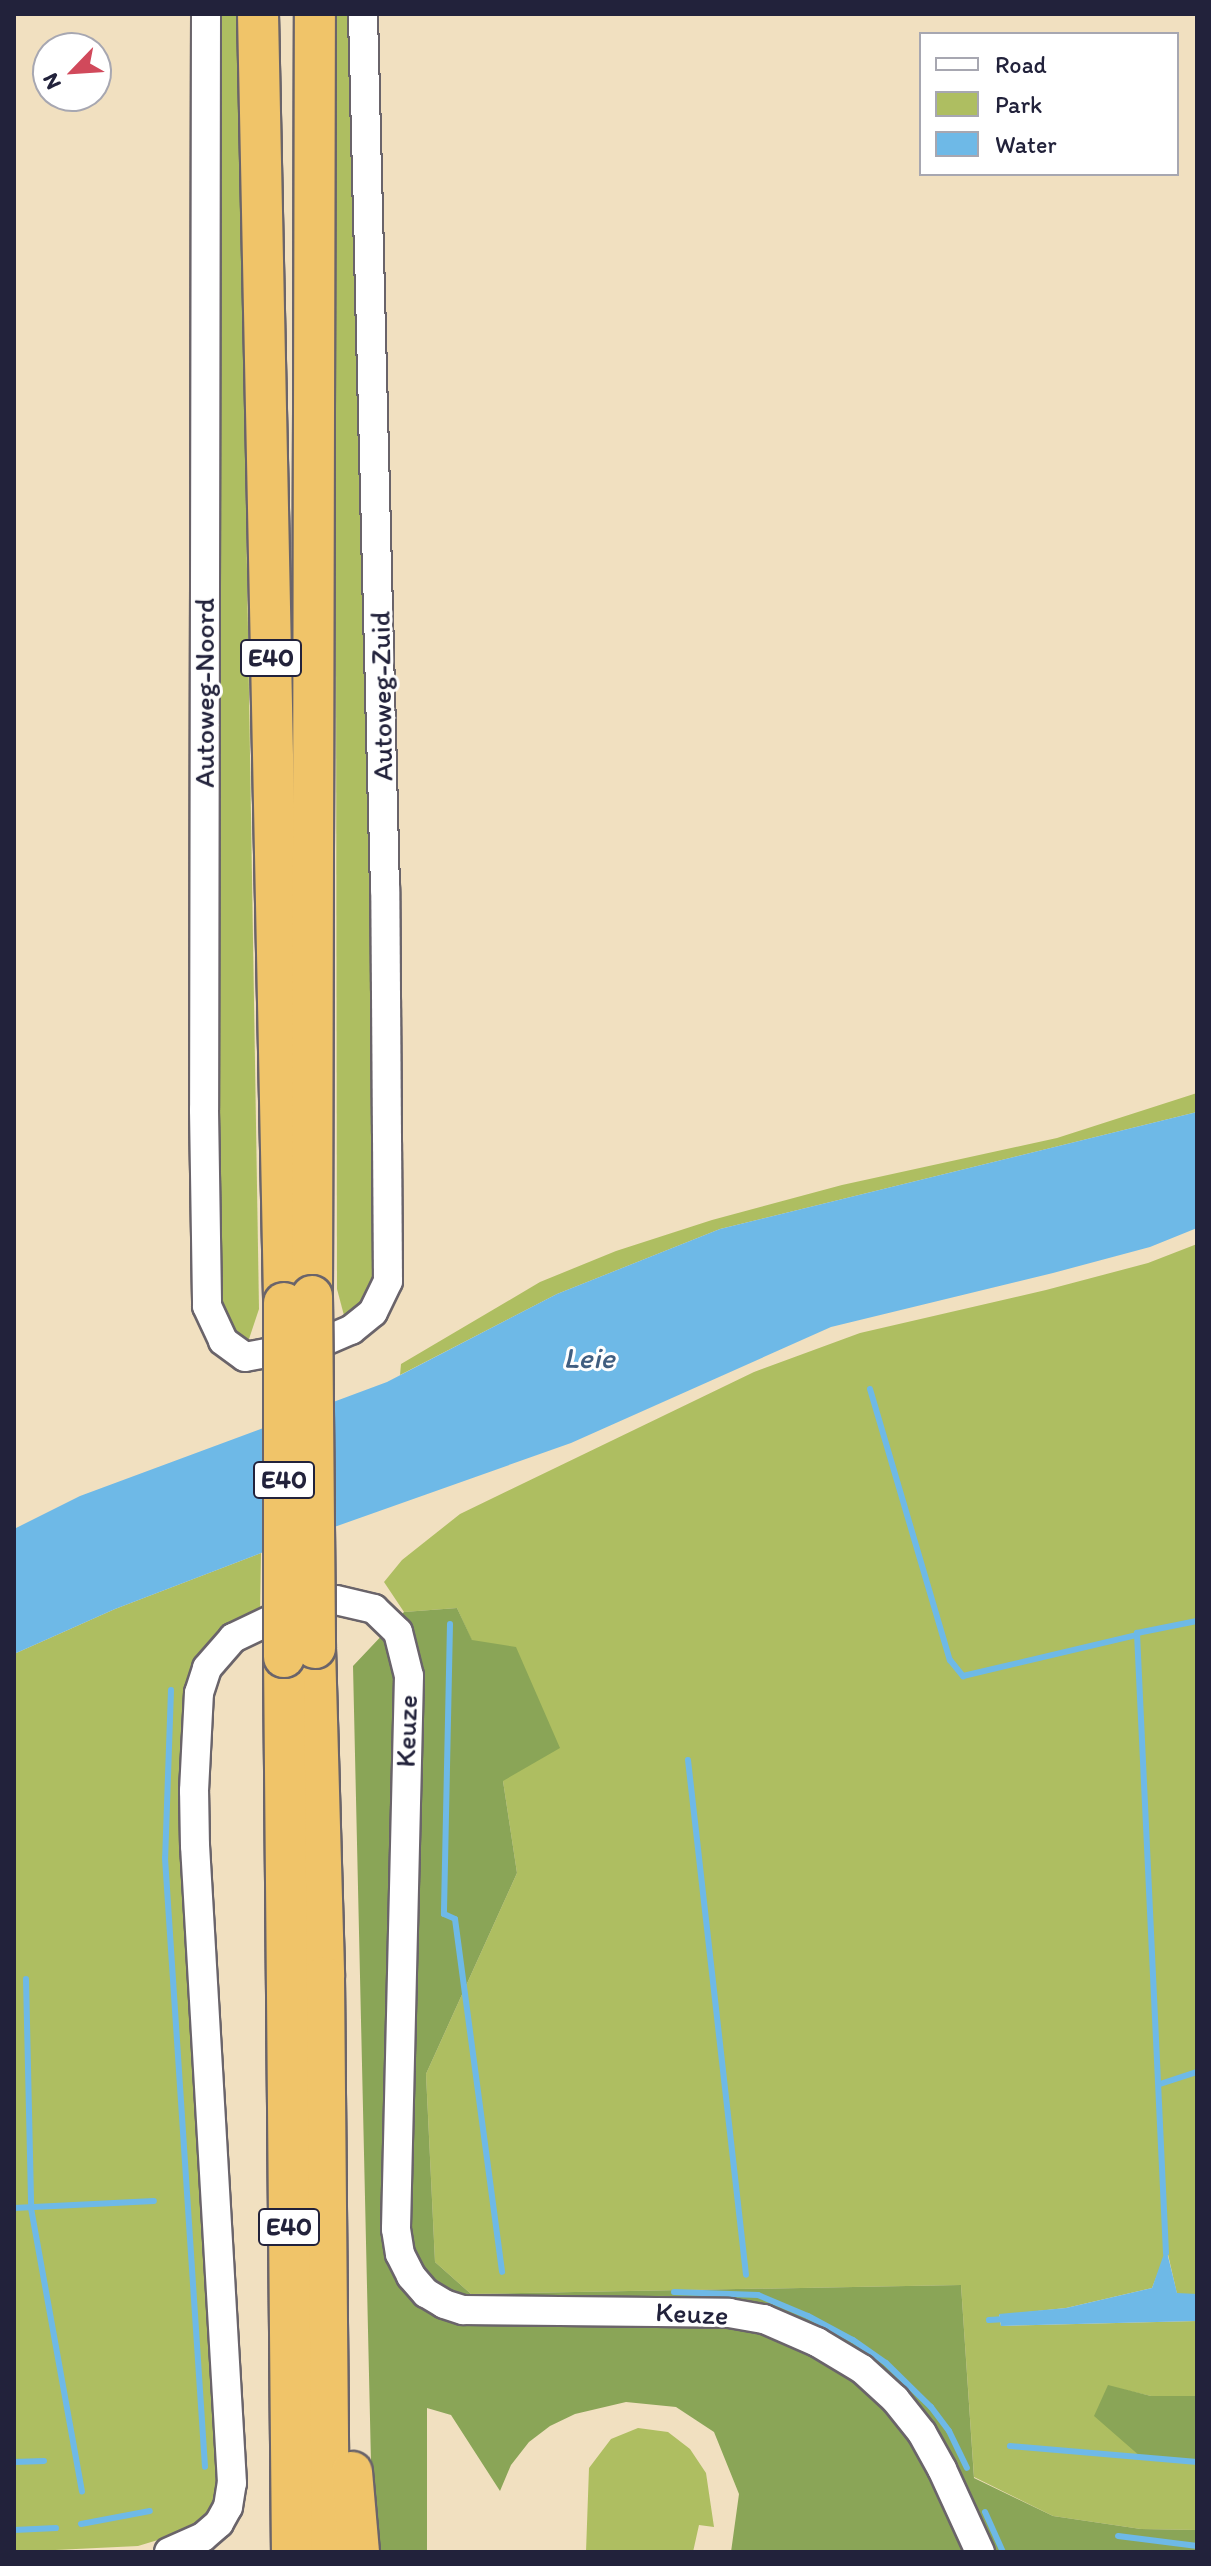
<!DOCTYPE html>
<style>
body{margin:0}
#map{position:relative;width:1211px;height:2566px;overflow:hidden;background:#f1e0c0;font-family:Itim,sans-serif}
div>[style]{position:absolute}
.green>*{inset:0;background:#aebe61}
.forest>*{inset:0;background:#8aa557}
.water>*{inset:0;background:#6eb9e7}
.stream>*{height:6px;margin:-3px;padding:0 3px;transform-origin:3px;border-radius:3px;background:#6eb9e7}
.roads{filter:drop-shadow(2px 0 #6a646a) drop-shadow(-2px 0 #6a646a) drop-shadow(0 2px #6a646a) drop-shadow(0 -2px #6a646a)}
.minor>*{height:28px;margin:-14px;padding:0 14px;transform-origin:14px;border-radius:14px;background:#fff}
.highway>*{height:40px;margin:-20px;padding:0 20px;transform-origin:20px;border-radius:20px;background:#f0c469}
.bridges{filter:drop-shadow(2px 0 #6a646a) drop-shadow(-2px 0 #6a646a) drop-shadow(0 2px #6a646a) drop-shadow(0 -2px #6a646a)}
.highway-bridge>*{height:40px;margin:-20px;padding:0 20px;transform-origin:20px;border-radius:20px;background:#f0c469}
span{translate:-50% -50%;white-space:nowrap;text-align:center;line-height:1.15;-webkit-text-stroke:6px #fff;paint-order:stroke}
.shield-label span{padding:2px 6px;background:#fff;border:2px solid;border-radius:6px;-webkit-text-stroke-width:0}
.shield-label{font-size:26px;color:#22223b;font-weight:700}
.street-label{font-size:28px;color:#22223b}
.water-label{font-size:30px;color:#405e80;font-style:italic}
.frame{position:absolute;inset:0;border:16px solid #22223b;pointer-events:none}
.legend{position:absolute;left:919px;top:32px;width:260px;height:144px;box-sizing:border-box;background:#fff;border:2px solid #a7a7b1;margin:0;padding:10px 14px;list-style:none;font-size:24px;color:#22223b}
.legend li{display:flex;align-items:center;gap:16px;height:40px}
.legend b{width:40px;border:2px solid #a7a7b1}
.north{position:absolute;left:32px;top:32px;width:80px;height:80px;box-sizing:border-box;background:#fff;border:2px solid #a7a7b1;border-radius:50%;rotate:245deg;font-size:22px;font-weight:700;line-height:32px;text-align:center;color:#22223b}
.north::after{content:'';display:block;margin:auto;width:28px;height:36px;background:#d1495b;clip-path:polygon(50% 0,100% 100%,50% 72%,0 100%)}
</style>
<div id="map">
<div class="green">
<i style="clip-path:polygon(214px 14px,238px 14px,259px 1309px,246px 1348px,238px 1343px,216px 1305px)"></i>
<i style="clip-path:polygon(335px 14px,354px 14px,379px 1279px,366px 1307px,346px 1323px,337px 1289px)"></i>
<i style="clip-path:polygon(1197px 1093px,1197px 1112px,720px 1229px,557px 1294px,400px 1375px,401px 1364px,540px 1282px,616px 1251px,712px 1220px,842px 1185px,1057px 1138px)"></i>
<i style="clip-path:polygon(1197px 1244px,1197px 2294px,1177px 2294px,1167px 2250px,1152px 2288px,1066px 2308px,999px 2315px,1001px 2326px,1197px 2321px,1197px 2396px,1151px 2396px,1108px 2386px,1141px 2457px,1197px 2462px,1197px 2530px,1141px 2529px,1053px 2516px,974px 2477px,961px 2285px,471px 2294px,435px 2262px,426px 2074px,517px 1873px,503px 1781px,472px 1641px,457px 1608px,404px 1612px,384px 1582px,402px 1560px,460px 1514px,754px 1372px,860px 1333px,1046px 1290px,1148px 1263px)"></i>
<i style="clip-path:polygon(261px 1553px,260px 1614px,203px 1659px,219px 2474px,216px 2499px,204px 2517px,181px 2533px,138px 2546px,14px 2552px,14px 1654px,115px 1609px)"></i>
<i style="clip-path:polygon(638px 2428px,668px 2432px,690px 2449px,706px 2473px,714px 2527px,699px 2525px,693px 2552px,586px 2552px,589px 2468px,611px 2439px)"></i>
</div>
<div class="forest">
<i style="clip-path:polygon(457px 1608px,472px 1640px,516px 1647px,560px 1748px,503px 1781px,517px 1873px,426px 2074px,435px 2262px,471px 2294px,961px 2285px,974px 2478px,1053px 2516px,1141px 2529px,1197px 2530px,1197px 2552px,731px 2552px,739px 2494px,714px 2432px,676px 2407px,626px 2402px,575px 2414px,550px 2426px,529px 2442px,511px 2465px,500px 2491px,451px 2415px,427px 2408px,427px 2552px,373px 2552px,353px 1666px,404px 1612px)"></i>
<i style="clip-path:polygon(1108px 2385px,1151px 2396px,1197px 2396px,1197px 2462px,1141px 2457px,1094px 2416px)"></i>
</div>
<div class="water">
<i style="clip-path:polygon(1197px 1112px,1197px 1228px,1150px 1247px,1053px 1273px,831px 1327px,571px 1443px,261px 1553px,115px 1609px,14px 1654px,14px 1529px,80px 1496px,387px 1382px,557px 1294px,720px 1229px)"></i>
<i style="clip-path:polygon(1166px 2248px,1177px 2293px,1197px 2294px,1197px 2321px,1001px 2326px,999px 2314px,1066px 2308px,1152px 2288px)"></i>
</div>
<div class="stream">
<i style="left:870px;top:1389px;width:283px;rotate:73.6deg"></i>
<i style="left:950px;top:1660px;width:21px;rotate:51deg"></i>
<i style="left:963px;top:1676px;width:179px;rotate:-13.3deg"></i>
<i style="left:450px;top:1624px;width:290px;rotate:91.2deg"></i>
<i style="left:444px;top:1914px;width:12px;rotate:24deg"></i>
<i style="left:455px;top:1919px;width:356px;rotate:82.4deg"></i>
<i style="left:171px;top:1690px;width:168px;rotate:92deg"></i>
<i style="left:165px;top:1858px;width:610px;rotate:86.24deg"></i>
<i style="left:688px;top:1760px;width:518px;rotate:83.57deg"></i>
<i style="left:26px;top:1979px;width:229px;rotate:88.7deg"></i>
<i style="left:31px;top:2208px;width:288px;rotate:79.8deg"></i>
<i style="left:1160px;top:2084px;width:39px;rotate:-18deg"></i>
<i style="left:14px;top:2208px;width:140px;rotate:-2.9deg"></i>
<i style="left:1166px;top:2253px;width:621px;rotate:-92.68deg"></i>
<i style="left:1137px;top:1633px;width:61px;rotate:-11.3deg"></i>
<i style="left:674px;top:2292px;width:84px;rotate:2deg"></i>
<i style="left:758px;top:2295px;width:54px;rotate:22.8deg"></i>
<i style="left:808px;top:2316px;width:51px;rotate:28.1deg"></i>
<i style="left:853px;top:2340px;width:40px;rotate:34.9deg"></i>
<i style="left:886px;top:2363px;width:63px;rotate:44.4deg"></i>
<i style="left:931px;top:2407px;width:30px;rotate:53deg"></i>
<i style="left:949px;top:2431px;width:41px;rotate:64.1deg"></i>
<i style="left:989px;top:2320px;width:17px;rotate:-3deg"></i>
<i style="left:1010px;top:2446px;width:188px;rotate:4.9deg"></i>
<i style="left:14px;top:2462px;width:30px;rotate:-2deg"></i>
<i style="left:985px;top:2512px;width:44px;rotate:65.8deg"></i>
<i style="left:81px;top:2524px;width:70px;rotate:-10.7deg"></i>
<i style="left:14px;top:2530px;width:42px;rotate:-2.7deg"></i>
<i style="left:1118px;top:2536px;width:80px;rotate:7.2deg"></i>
</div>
<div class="roads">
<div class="minor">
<i style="left:206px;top:14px;width:1096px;rotate:90.1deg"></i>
<i style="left:204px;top:1110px;width:196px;rotate:89.1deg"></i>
<i style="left:207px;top:1306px;width:38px;rotate:65deg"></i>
<i style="left:223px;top:1341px;width:27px;rotate:36deg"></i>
<i style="left:245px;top:1357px;width:76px;rotate:-10.6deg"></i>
<i style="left:320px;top:1343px;width:34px;rotate:-23deg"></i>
<i style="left:351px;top:1330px;width:28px;rotate:-39deg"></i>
<i style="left:373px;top:1312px;width:34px;rotate:-64deg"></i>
<i style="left:388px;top:1281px;width:391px;rotate:-90.4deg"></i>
<i style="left:385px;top:890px;width:876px;rotate:-91.44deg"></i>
<i style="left:169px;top:2552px;width:37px;rotate:-24deg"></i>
<i style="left:203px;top:2537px;width:21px;rotate:-41deg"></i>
<i style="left:219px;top:2523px;width:18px;rotate:-61deg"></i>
<i style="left:228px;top:2507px;width:24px;rotate:-81deg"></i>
<i style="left:232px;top:2483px;width:638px;rotate:-93.32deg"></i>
<i style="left:195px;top:1846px;width:55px;rotate:-91deg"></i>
<i style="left:194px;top:1791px;width:98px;rotate:-87.1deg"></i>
<i style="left:199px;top:1693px;width:26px;rotate:-72deg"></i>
<i style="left:207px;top:1668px;width:40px;rotate:-49deg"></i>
<i style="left:233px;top:1638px;width:72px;rotate:-25.5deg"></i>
<i style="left:298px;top:1607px;width:39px;rotate:-10deg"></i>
<i style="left:336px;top:1600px;width:39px;rotate:13deg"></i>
<i style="left:374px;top:1609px;width:33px;rotate:44deg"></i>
<i style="left:398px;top:1632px;width:45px;rotate:76deg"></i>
<i style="left:409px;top:1676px;width:553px;rotate:91.35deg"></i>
<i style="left:396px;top:2229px;width:25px;rotate:81deg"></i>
<i style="left:400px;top:2254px;width:25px;rotate:63deg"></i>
<i style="left:411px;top:2276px;width:23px;rotate:49deg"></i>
<i style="left:426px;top:2293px;width:21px;rotate:31deg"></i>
<i style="left:444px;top:2304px;width:20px;rotate:18deg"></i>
<i style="left:463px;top:2310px;width:266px;rotate:0.6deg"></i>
<i style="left:729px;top:2313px;width:36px;rotate:10deg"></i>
<i style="left:764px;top:2319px;width:58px;rotate:23.5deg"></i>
<i style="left:817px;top:2342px;width:52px;rotate:31deg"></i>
<i style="left:862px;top:2369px;width:45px;rotate:42.3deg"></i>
<i style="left:895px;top:2399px;width:43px;rotate:51.5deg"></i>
<i style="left:922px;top:2433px;width:41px;rotate:60.9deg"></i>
<i style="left:942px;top:2469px;width:91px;rotate:65.4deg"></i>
</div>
<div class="highway">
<i style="left:258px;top:14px;width:1289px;rotate:88.84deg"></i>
<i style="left:312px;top:1296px;width:1282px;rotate:-89.87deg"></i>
<i style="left:315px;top:1648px;width:329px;rotate:88.4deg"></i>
<i style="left:324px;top:1977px;width:575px;rotate:89.5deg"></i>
<i style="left:284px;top:1657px;width:895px;rotate:89.49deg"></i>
<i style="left:352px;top:2472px;width:80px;rotate:85deg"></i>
</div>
</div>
<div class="bridges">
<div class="highway-bridge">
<i style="left:312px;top:1296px;width:352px;rotate:89.5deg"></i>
<i style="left:284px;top:1303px;width:354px;rotate:90deg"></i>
</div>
</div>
<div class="shield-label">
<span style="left:271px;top:658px">E40</span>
<span style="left:284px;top:1480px">E40</span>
<span style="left:289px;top:2227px">E40</span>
</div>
<div class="street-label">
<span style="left:204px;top:693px;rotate:-90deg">Autoweg-Noord</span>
<span style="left:381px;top:696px;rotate:-91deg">Autoweg-Zuid</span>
<span style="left:406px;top:1731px;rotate:-88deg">Keuze</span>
<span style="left:692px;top:2313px;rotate:3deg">Keuze</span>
</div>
<div class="water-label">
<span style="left:589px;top:1358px">Leie</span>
</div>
<div class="frame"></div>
<ul class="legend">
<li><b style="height:10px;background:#fff"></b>Road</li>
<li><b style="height:22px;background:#aebe61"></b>Park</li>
<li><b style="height:22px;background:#6eb9e7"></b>Water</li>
</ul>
<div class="north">N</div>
</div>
